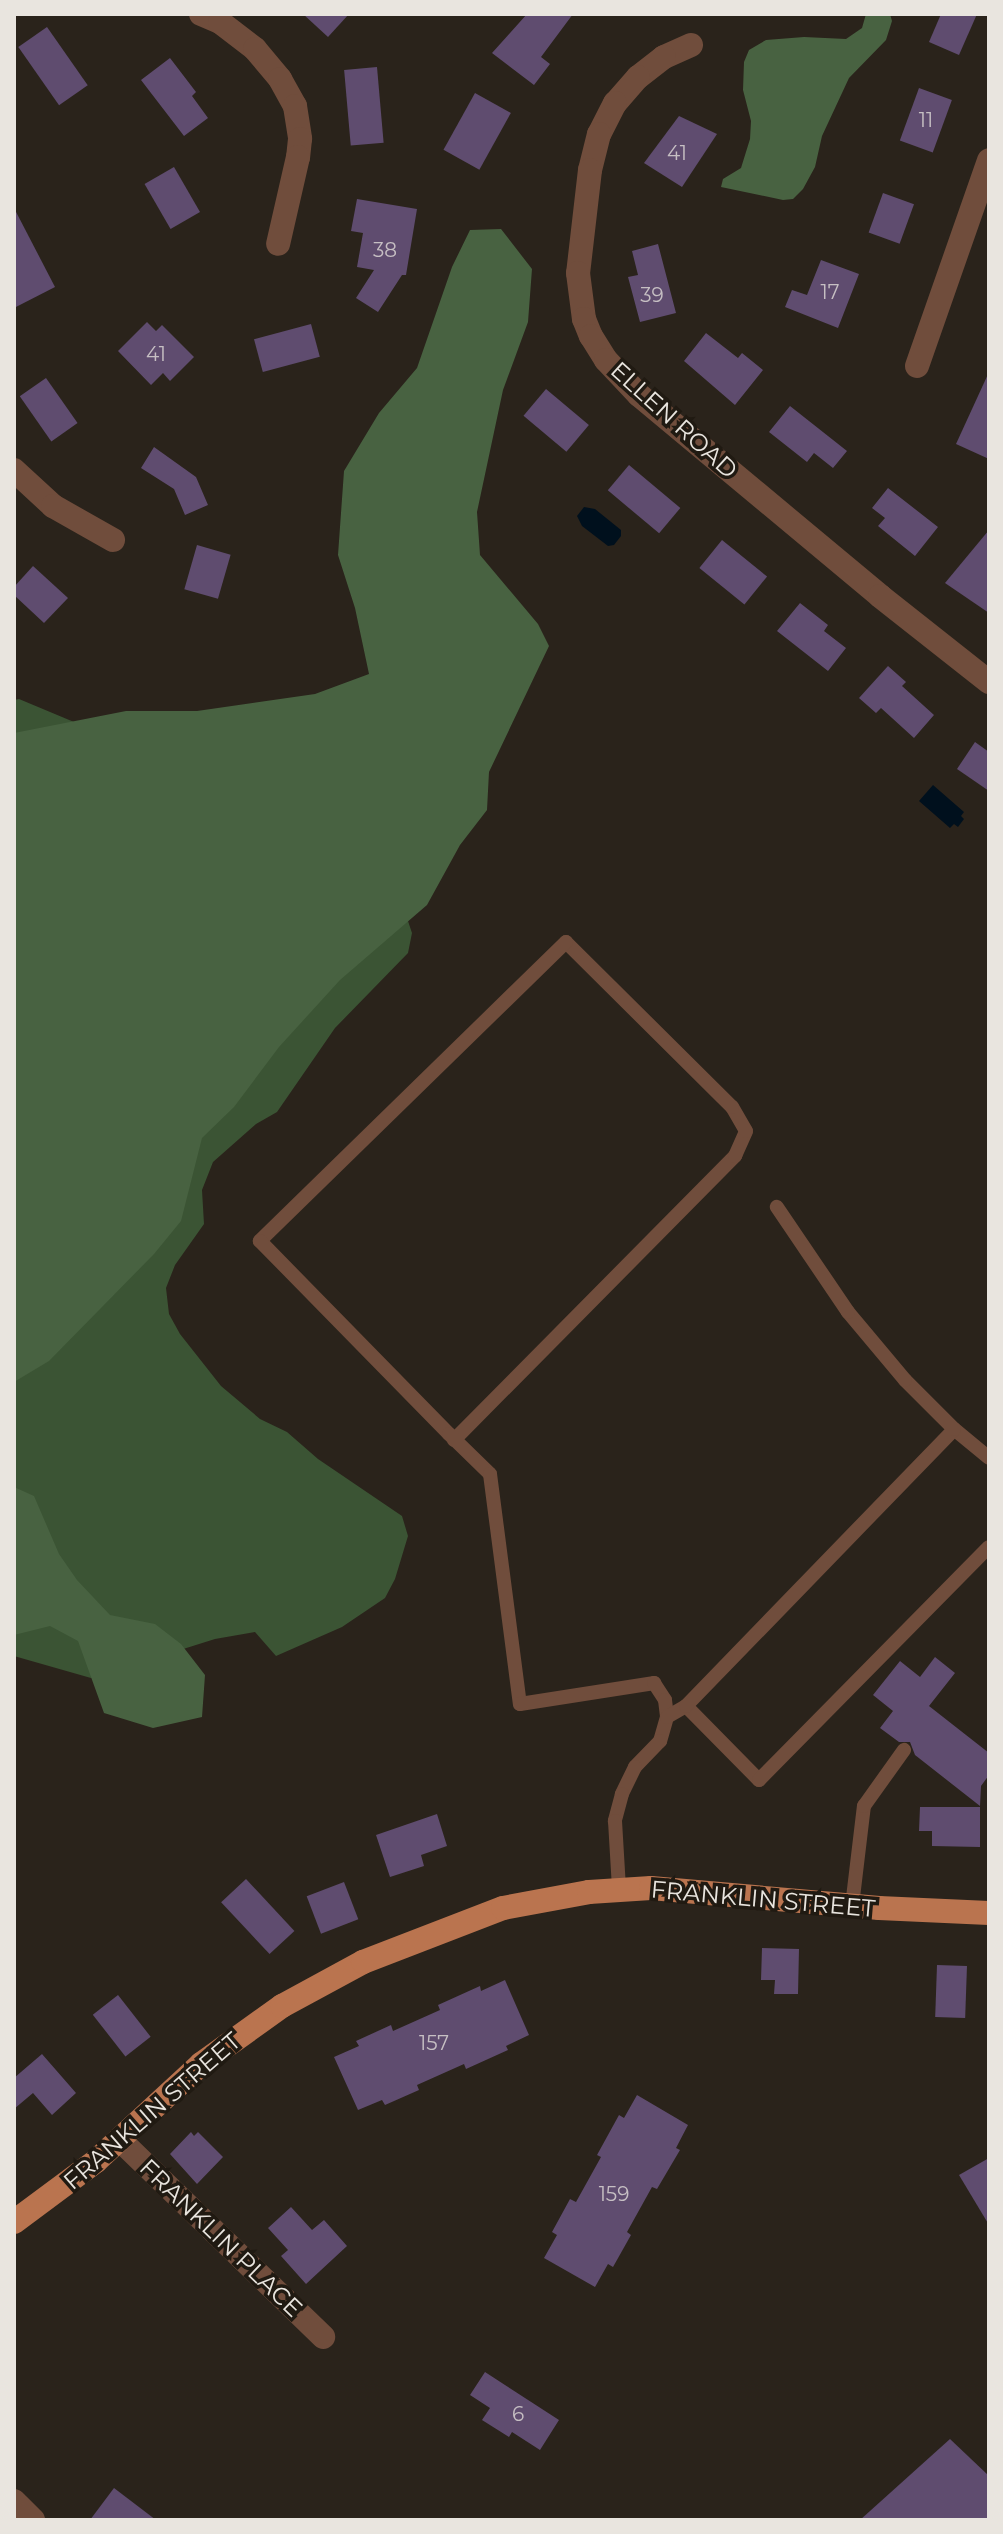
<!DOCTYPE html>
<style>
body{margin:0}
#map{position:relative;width:1003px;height:2534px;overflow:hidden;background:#2a231b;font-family:Montserrat,sans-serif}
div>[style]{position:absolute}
.green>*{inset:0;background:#3b5434}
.forest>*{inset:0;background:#486241}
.water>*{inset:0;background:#00101d}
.building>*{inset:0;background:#5f4c6f;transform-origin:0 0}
.lane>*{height:14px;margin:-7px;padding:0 7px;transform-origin:7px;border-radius:7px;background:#704d3c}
.street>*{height:24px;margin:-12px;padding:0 12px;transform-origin:12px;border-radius:12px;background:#704d3c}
.primary>*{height:24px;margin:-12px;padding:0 12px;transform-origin:12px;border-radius:12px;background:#ba744f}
span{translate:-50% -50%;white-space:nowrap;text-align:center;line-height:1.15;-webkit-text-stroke:7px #201a12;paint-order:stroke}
.number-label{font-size:20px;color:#c6bfc3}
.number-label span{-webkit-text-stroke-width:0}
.street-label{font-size:24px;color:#e9e5df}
.frame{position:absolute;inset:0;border:16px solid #e9e5df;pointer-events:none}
</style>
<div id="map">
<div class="green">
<i style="clip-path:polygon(19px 699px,74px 722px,408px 921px,412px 933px,408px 953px,335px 1028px,277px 1112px,256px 1124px,213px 1162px,202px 1190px,204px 1224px,175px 1265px,166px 1288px,169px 1314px,180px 1334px,221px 1386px,260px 1419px,287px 1432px,318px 1459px,402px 1516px,408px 1536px,395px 1579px,385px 1598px,342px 1627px,276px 1656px,255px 1632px,215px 1639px,91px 1678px,14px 1656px,14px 700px)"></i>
</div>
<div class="forest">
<i style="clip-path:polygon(866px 14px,890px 14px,892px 21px,886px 40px,849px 78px,822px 136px,815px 167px,803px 189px,793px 199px,783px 200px,721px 187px,723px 179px,741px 168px,750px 139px,751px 121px,743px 90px,744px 62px,749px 50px,766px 40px,804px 37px,846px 39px,862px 28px)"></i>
<i style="clip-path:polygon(501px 229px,532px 269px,528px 322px,503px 390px,477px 512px,480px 555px,538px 624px,549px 646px,489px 772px,487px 810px,460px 845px,427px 905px,340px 980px,279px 1047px,234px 1107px,202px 1138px,181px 1221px,154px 1254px,49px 1361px,14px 1382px,14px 733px,126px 711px,197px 711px,315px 694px,369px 674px,355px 608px,338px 555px,344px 471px,379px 413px,417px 368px,452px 267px,470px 230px)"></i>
<i style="clip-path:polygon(14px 1487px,34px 1496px,59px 1554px,77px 1580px,110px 1615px,155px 1624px,181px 1644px,205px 1675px,202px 1717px,153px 1728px,104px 1713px,78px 1641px,50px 1626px,14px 1635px)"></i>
</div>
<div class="water">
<i style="clip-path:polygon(584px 507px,595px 509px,621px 530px,621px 536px,614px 545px,608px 546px,582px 526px,577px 516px)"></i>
<i style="clip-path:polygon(933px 785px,964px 812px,961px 816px,964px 819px,958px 827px,954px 824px,950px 828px,919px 801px)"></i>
</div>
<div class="building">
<i style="clip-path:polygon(303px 14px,349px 14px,328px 37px)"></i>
<i style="clip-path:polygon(527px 14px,573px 14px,541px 57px,550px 64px,534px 85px,492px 53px)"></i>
<i style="clip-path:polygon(941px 14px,977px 14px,959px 55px,929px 42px)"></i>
<i style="left:47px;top:27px;width:71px;height:35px;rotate:55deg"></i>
<i style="clip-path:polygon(170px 58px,196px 92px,192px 96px,208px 118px,184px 136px,141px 80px)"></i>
<i style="left:377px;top:67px;width:76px;height:33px;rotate:85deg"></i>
<i style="left:919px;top:88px;width:35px;height:56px;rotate:20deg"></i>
<i style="left:475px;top:93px;width:41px;height:65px;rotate:29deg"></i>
<i style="clip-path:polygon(679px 116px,717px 134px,682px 187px,644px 163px)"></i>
<i style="left:174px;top:167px;width:52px;height:34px;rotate:60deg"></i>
<i style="left:883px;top:193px;width:33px;height:42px;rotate:20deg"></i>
<i style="clip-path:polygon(357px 199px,417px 209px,406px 275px,402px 275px,378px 312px,356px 298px,374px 270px,357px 267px,363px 233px,351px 231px)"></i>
<i style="clip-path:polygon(14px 208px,55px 287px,14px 308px)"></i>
<i style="clip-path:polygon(658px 244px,676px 313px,640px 322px,628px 277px,638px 275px,632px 251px)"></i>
<i style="clip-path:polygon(821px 260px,859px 274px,838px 328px,785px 307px,792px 290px,807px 295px)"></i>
<i style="clip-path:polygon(147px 322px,156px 331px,162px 325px,194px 357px,170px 381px,163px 373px,151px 385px,118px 351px)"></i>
<i style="left:311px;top:324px;width:34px;height:59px;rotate:75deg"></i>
<i style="clip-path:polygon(706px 333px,738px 358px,742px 353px,763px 370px,735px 405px,684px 361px)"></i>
<i style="clip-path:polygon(989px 372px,989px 459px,956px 444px)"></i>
<i style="left:46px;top:378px;width:55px;height:32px;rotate:55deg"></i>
<i style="left:546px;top:389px;width:56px;height:35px;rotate:40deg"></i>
<i style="clip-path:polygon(790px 406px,847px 451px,833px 468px,814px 453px,807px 462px,769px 432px)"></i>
<i style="clip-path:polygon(154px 447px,196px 477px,208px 505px,185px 515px,174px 489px,141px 468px)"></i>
<i style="left:629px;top:465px;width:67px;height:33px;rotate:40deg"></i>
<i style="clip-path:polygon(888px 488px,938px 527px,915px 556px,878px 526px,885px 518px,872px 508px)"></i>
<i style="clip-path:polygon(989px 530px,989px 613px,945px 583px)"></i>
<i style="left:722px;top:540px;width:58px;height:36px;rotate:39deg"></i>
<i style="left:197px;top:545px;width:35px;height:46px;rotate:16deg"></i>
<i style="clip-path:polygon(33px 566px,68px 598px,44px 623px,14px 595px,14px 587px)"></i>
<i style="clip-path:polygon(800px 603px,828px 625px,824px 631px,846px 648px,828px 671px,777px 631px)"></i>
<i style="clip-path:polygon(888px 666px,906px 682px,902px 686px,934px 715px,914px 738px,881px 708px,876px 713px,859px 698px)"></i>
<i style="clip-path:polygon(975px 742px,989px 752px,989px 791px,957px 769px)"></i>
<i style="clip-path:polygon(935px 1657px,955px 1673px,929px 1706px,989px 1753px,989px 1775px,981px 1786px,980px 1806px,915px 1755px,910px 1742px,899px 1742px,880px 1728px,893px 1711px,873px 1695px,900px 1661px,920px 1677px)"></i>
<i style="clip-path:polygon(920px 1807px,980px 1807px,980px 1847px,932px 1846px,932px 1831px,919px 1831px)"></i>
<i style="clip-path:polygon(437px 1814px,447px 1846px,421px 1855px,424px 1866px,390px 1877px,376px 1835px)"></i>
<i style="left:246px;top:1879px;width:71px;height:34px;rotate:47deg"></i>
<i style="left:344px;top:1882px;width:40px;height:40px;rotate:69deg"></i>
<i style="clip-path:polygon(762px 1948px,799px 1949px,798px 1994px,774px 1994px,775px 1980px,761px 1980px)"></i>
<i style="left:937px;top:1965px;width:30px;height:52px;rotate:2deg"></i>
<i style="clip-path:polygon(505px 1980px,529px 2035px,506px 2046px,508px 2050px,466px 2069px,464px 2064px,417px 2085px,419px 2090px,385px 2105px,382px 2100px,358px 2110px,334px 2057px,359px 2046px,356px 2041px,391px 2025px,393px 2031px,440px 2010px,438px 2005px,480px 1986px,481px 1991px)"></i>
<i style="left:118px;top:1995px;width:53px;height:32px;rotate:52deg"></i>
<i style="clip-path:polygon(42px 2054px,76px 2093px,52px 2115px,33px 2093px,14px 2109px,14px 2078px)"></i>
<i style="clip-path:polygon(637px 2095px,688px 2125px,676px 2148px,680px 2150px,657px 2189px,652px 2187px,627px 2232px,631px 2235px,613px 2267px,608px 2264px,595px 2287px,544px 2258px,557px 2235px,552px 2232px,570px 2199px,576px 2202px,601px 2157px,597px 2155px,619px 2115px,624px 2118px)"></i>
<i style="clip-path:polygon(191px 2132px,194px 2136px,198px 2132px,223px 2157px,197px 2184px,170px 2154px)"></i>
<i style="clip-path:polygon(989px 2158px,989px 2225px,959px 2175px)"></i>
<i style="clip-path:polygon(291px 2207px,312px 2230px,324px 2220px,347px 2246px,306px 2284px,281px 2256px,288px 2250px,268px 2228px)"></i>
<i style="clip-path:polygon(485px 2372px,559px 2420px,540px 2450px,512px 2432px,509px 2437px,482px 2420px,490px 2408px,470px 2395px)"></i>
<i style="clip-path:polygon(950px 2439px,989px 2476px,989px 2520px,860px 2520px)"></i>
<i style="clip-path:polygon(114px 2488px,156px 2520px,90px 2520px)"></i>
</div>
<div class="lane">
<i style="left:954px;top:1429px;width:45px;rotate:39.6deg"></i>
<i style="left:454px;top:1440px;width:400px;rotate:-45.3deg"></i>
<i style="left:735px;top:1156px;width:27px;rotate:-66deg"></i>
<i style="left:746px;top:1131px;width:28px;rotate:-120deg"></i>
<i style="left:732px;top:1107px;width:234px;rotate:-135.2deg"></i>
<i style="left:566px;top:942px;width:428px;rotate:135.7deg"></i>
<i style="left:260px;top:1241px;width:270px;rotate:45.6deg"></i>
<i style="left:449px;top:1434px;width:57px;rotate:44.3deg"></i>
<i style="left:490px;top:1474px;width:232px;rotate:82.6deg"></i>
<i style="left:520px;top:1704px;width:136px;rotate:-8.9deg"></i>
<i style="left:654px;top:1683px;width:20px;rotate:57deg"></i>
<i style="left:665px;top:1700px;width:17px;rotate:83deg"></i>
<i style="left:667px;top:1717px;width:25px;rotate:106deg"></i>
<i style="left:660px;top:1741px;width:36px;rotate:134deg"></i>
<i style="left:635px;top:1767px;width:30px;rotate:116deg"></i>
<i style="left:622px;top:1794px;width:28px;rotate:105deg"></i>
<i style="left:615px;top:1821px;width:68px;rotate:86.6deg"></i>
<i style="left:686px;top:1706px;width:104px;rotate:45.4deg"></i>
<i style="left:759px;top:1780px;width:327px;rotate:-45.4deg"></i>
<i style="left:667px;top:1717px;width:22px;rotate:-30deg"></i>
<i style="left:686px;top:1706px;width:385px;rotate:-45.9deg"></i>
<i style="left:954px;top:1429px;width:69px;rotate:-135deg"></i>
<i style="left:905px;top:1380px;width:89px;rotate:-130deg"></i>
<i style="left:848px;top:1312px;width:127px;rotate:-124.1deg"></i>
<i style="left:852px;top:1906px;width:101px;rotate:-83.2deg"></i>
<i style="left:864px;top:1806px;width:69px;rotate:-54.5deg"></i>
</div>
<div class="street">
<i style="left:201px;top:14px;width:21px;rotate:23deg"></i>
<i style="left:220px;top:22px;width:44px;rotate:37.6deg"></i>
<i style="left:255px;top:49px;width:39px;rotate:50deg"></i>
<i style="left:280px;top:79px;width:31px;rotate:61deg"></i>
<i style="left:295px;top:106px;width:33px;rotate:81deg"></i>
<i style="left:300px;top:139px;width:18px;rotate:96deg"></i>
<i style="left:298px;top:157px;width:89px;rotate:102.9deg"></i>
<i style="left:691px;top:45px;width:30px;rotate:156deg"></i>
<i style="left:664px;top:57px;width:33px;rotate:142deg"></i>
<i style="left:638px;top:77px;width:35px;rotate:131deg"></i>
<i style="left:615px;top:103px;width:35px;rotate:117deg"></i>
<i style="left:599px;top:134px;width:37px;rotate:104deg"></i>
<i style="left:590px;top:170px;width:104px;rotate:96.6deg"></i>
<i style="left:578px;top:273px;width:46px;rotate:82.6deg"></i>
<i style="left:584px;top:319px;width:18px;rotate:68deg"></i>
<i style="left:591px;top:336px;width:28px;rotate:58deg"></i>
<i style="left:606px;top:360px;width:48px;rotate:46.7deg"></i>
<i style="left:639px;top:395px;width:314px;rotate:39.8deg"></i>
<i style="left:880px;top:596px;width:139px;rotate:38.3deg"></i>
<i style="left:917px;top:366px;width:218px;rotate:-70.7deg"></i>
<i style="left:14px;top:470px;width:53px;rotate:42.7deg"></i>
<i style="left:53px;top:506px;width:69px;rotate:29.5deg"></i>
<i style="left:120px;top:2140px;width:283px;rotate:44.1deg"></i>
<i style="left:14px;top:2501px;width:27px;rotate:45deg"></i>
</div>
<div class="primary">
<i style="left:14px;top:2222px;width:102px;rotate:-36.6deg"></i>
<i style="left:96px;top:2161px;width:143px;rotate:-42.7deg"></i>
<i style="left:201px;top:2064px;width:100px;rotate:-35.6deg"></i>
<i style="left:282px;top:2006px;width:92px;rotate:-28.5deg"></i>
<i style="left:363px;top:1962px;width:150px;rotate:-21.1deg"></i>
<i style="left:503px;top:1908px;width:87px;rotate:-10.5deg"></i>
<i style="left:589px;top:1892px;width:62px;rotate:-3.7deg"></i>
<i style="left:651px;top:1888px;width:229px;rotate:5deg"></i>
<i style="left:879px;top:1908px;width:110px;rotate:2.6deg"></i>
</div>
<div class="number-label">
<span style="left:926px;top:120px">11</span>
<span style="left:677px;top:153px">41</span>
<span style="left:385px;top:250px">38</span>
<span style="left:830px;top:292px">17</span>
<span style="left:652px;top:295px">39</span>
<span style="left:156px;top:354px">41</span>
<span style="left:434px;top:2043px">157</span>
<span style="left:614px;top:2194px">159</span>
<span style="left:518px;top:2414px">6</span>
</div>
<div class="street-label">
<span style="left:674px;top:420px;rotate:42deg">ELLEN ROAD</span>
<span style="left:763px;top:1899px;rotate:5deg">FRANKLIN STREET</span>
<span style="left:152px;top:2111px;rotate:-41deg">FRANKLIN STREET</span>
<span style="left:221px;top:2238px;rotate:44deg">FRANKLIN PLACE</span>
</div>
<div class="frame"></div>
</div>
